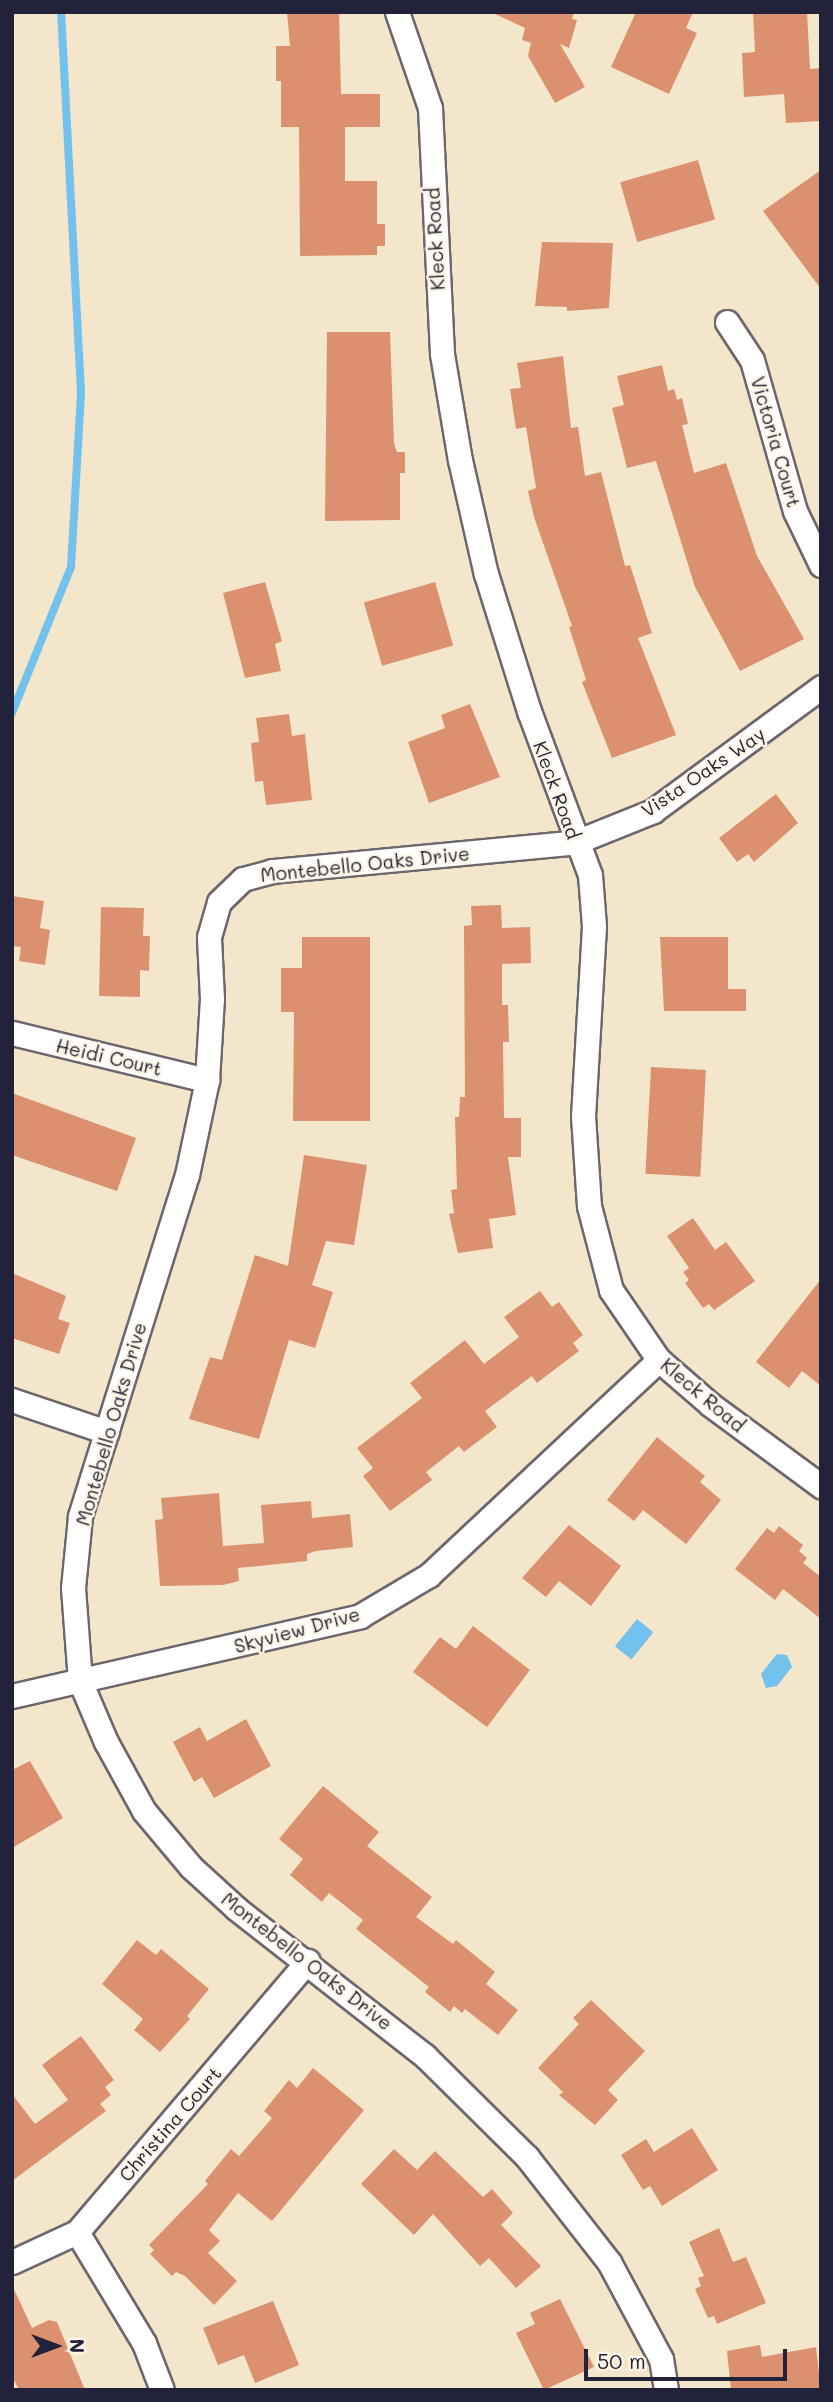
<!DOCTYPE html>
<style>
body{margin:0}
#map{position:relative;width:833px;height:2402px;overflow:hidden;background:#f4e6cb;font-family:Mali,sans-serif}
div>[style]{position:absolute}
.water>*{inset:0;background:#73c1ed;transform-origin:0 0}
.stream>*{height:8px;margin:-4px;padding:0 4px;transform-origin:4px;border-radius:4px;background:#73c1ed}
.building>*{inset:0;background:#db916f;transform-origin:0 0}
.roads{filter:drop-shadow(2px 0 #6c676d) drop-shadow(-2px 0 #6c676d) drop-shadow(0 2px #6c676d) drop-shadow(0 -2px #6c676d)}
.street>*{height:23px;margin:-11.5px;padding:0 11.5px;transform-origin:11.5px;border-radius:11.5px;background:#fff}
span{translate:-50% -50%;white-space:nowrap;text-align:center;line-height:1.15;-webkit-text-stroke:5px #fcf5e5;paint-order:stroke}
.street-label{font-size:19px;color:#22223b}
.frame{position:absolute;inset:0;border:14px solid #22223b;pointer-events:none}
.north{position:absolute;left:21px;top:2311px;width:70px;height:70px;-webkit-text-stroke:5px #fcf5e5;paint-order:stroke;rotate:90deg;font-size:19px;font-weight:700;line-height:28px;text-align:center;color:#22223b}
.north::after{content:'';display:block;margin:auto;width:24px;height:32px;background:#22223b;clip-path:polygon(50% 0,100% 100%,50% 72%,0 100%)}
.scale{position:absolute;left:584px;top:2349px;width:203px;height:32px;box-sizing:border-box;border:4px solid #22223b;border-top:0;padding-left:9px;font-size:21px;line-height:24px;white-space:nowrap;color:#22223b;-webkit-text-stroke:5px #fcf5e5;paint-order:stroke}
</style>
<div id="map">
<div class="water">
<i style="left:637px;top:1619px;width:21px;height:35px;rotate:39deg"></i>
<i style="clip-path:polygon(777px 1654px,787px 1655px,792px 1667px,777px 1686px,766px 1688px,761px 1674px)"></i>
</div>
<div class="stream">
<i style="left:12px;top:713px;width:157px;rotate:-68deg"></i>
<i style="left:71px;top:567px;width:175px;rotate:-86.7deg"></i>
<i style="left:81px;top:392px;width:381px;rotate:-93deg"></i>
</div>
<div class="building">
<i style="clip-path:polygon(287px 12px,339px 12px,341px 94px,380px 94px,380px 127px,345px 127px,345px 181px,377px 181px,377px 224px,385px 224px,385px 246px,377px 246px,377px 255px,300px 256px,299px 127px,281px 127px,281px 81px,276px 81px,276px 46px,290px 46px)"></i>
<i style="clip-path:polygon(491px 12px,574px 12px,572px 19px,577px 20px,569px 48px,560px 44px,585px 87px,555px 103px,528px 56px,531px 43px,522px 40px,525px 28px)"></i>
<i style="clip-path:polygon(636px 12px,693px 12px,686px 28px,697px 33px,669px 94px,611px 67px)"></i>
<i style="clip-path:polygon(753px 12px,807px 12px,810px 69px,821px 68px,821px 121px,786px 123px,784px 94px,744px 97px,742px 53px,755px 52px)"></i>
<i style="left:698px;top:160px;width:62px;height:81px;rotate:74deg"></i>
<i style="clip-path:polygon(821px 170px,821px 289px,763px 211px)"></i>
<i style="clip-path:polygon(542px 242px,613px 243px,609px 308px,567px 311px,567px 307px,535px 306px)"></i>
<i style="clip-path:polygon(327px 332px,390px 332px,394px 443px,397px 452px,405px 452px,405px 473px,400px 473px,400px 520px,325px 521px)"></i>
<i style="clip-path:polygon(563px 356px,571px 428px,578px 427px,585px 476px,601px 472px,625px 566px,630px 565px,652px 633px,638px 638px,676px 735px,612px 758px,582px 682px,586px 680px,569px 627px,572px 626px,534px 517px,528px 491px,536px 488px,526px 427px,516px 429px,510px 389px,521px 388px,517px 363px)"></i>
<i style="clip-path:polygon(662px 365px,668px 391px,674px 389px,677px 400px,682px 398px,688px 424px,682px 425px,694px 473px,726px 463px,757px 556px,804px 639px,740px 671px,695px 587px,656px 461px,627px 468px,612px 408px,624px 405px,617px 376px)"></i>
<i style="clip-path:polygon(265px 582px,282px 641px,275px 644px,281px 671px,245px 678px,223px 593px)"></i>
<i style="left:435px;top:582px;width:66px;height:74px;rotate:74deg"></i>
<i style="clip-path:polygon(470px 704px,500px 777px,429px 803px,408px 742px,445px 728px,441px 715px)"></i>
<i style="clip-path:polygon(289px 714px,292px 736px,305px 734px,312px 800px,266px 805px,263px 781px,255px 782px,251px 743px,259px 742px,256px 718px)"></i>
<i style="clip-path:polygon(776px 794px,798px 823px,754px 862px,748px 854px,737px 862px,719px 838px)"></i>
<i style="clip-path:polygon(12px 896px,44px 901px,40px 928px,50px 930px,45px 965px,19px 961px,21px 947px,12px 946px)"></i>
<i style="clip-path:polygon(501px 905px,502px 928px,530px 927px,531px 963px,502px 964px,502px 1005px,508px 1005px,509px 1042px,503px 1042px,504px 1118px,521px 1118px,521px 1157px,508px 1157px,516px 1215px,489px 1219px,493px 1248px,458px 1253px,449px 1214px,454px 1213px,451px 1190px,457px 1189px,455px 1117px,459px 1117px,460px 1097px,465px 1097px,464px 926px,472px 925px,471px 906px)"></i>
<i style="clip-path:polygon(101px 907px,144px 908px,143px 936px,150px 936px,149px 971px,140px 970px,140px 997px,99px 996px)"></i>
<i style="clip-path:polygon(302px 937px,370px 937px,370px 1121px,293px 1121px,294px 1012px,281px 1012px,281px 968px,302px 968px)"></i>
<i style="clip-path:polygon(660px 937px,728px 937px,728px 989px,746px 989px,746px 1011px,664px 1011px)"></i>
<i style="left:651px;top:1067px;width:55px;height:107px;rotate:3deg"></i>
<i style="clip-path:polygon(12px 1093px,136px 1138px,117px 1191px,12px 1155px)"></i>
<i style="clip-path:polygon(304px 1155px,367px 1165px,354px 1245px,326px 1241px,312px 1285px,333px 1292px,315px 1348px,289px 1340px,259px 1439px,189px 1419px,210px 1357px,222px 1360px,255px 1255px,288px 1266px)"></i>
<i style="clip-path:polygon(693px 1218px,715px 1250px,726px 1242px,755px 1281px,714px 1310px,709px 1304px,703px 1308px,685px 1283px,689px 1280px,683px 1272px,689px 1268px,667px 1236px)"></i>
<i style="clip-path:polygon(12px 1273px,66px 1296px,58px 1319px,70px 1323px,59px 1354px,12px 1338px)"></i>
<i style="clip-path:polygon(821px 1279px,821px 1386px,802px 1371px,789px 1388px,756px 1362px)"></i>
<i style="clip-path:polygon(540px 1291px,552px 1307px,559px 1302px,583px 1335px,573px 1343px,579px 1351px,537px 1383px,532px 1376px,485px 1411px,497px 1427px,464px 1452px,459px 1446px,426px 1472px,432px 1480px,390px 1511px,363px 1476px,373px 1468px,357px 1448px,422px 1398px,410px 1383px,465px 1340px,484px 1364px,519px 1337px,504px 1317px)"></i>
<i style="clip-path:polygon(657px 1437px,705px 1476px,700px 1482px,721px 1500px,686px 1544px,643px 1510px,634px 1521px,607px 1500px)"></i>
<i style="clip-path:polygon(219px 1493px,223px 1546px,264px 1543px,261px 1505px,311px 1501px,312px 1518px,350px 1514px,353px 1547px,316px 1551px,307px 1554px,307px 1561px,238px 1568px,239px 1581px,223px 1585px,160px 1586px,155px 1520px,163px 1519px,161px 1498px)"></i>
<i style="clip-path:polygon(569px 1525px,621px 1566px,591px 1606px,559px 1581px,546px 1597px,522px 1578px)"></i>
<i style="clip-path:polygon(779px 1526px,803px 1545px,799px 1551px,807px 1558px,803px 1563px,821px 1577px,821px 1619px,783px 1589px,775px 1600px,735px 1569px,767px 1528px,774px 1533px)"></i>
<i style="clip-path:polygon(473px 1626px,530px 1670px,487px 1727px,413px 1672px,440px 1637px,456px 1649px)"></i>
<i style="clip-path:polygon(246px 1719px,271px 1766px,214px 1798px,202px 1777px,194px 1782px,173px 1742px,200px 1727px,207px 1741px)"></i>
<i style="clip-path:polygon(30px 1761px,63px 1818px,12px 1848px,12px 1770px)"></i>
<i style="clip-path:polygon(323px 1786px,379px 1832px,367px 1846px,432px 1897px,416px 1917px,453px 1944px,456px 1940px,495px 1972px,486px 1984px,518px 2010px,498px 2035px,465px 2009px,462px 2013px,454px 2006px,450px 2012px,425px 1992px,429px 1987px,356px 1929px,363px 1920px,329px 1893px,322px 1902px,290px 1875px,303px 1859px,279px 1839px)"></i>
<i style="clip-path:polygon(137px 1940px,156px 1955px,161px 1949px,209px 1989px,187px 2016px,190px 2019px,160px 2052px,134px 2030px,143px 2019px,102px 1984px)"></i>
<i style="clip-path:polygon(591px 2000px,645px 2051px,608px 2090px,618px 2100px,595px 2125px,559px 2095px,563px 2092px,538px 2068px,579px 2024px,573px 2018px)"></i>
<i style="clip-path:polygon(81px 2036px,114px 2080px,105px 2087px,111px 2095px,100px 2104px,106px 2111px,12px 2181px,12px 2094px,35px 2124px,68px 2100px,42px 2065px)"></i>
<i style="clip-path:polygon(313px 2068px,364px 2110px,272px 2221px,238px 2193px,209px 2230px,220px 2241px,208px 2253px,237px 2281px,214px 2305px,185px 2276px,176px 2272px,172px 2276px,150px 2254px,154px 2250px,149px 2245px,208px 2184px,205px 2181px,231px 2149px,239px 2156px,272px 2118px,264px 2111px,289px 2080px,297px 2088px)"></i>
<i style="clip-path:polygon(692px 2128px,718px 2170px,662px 2206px,650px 2186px,643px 2190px,621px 2155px,646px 2139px,654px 2152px)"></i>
<i style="clip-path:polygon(394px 2149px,417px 2170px,435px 2151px,483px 2197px,492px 2189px,513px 2213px,501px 2225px,541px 2266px,516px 2288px,489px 2258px,480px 2266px,433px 2214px,414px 2235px,361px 2184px)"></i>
<i style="clip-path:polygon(719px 2228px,733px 2262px,746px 2257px,766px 2303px,717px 2324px,714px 2316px,708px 2318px,695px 2289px,701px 2286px,698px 2278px,704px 2276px,689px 2242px)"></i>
<i style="clip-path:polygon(12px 2285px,32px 2328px,49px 2320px,57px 2322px,85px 2390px,19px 2390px,12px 2376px)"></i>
<i style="clip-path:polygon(560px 2299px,594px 2367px,544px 2390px,516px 2333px,535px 2324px,530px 2313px)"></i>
<i style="clip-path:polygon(273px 2301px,299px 2365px,255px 2383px,244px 2355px,218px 2365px,203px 2328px)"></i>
<i style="clip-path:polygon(760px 2345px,762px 2357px,816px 2347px,821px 2390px,731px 2390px,727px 2351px)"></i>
</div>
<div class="roads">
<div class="street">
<i style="left:397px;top:12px;width:102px;rotate:71deg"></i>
<i style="left:430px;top:108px;width:246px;rotate:87.2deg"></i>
<i style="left:442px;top:354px;width:108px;rotate:80.4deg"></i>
<i style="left:460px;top:460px;width:117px;rotate:77.2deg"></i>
<i style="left:486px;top:574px;width:144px;rotate:72.6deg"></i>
<i style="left:529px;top:711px;width:175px;rotate:69.6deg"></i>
<i style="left:590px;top:875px;width:51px;rotate:85.5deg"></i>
<i style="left:594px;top:926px;width:190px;rotate:93.3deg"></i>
<i style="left:583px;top:1116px;width:90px;rotate:86.2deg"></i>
<i style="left:589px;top:1206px;width:87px;rotate:75.3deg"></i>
<i style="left:611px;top:1290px;width:85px;rotate:55.6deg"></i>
<i style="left:659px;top:1360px;width:69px;rotate:40.9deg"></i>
<i style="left:711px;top:1405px;width:137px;rotate:36.4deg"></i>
<i style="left:727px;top:322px;width:45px;rotate:56.7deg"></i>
<i style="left:752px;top:360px;width:157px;rotate:74.1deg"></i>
<i style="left:795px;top:511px;width:60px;rotate:64.3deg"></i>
<i style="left:12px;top:1033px;width:201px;rotate:13.6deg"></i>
<i style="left:12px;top:1400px;width:100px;rotate:18.6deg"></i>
<i style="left:12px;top:1696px;width:357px;rotate:-12.9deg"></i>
<i style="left:360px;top:1616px;width:80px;rotate:-30.7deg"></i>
<i style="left:429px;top:1575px;width:315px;rotate:-43.1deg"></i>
<i style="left:77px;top:2232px;width:130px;rotate:58.9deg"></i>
<i style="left:144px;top:2343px;width:50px;rotate:69deg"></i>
<i style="left:12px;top:2262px;width:72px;rotate:-24.8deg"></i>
<i style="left:77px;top:2232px;width:356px;rotate:-49.6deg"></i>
<i style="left:666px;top:2390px;width:31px;rotate:-99deg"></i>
<i style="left:661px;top:2359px;width:110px;rotate:-118.2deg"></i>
<i style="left:609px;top:2262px;width:133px;rotate:-128deg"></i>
<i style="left:527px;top:2157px;width:144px;rotate:-135.3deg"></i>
<i style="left:425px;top:2056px;width:239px;rotate:-142deg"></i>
<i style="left:237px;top:1909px;width:62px;rotate:-137.6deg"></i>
<i style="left:191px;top:1867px;width:73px;rotate:-130deg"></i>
<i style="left:144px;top:1811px;width:79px;rotate:-118.8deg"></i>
<i style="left:106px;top:1742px;width:66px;rotate:-113.1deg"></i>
<i style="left:80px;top:1681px;width:93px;rotate:-94.3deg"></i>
<i style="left:73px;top:1588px;width:72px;rotate:-84.4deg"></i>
<i style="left:80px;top:1516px;width:357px;rotate:-72.6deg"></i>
<i style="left:187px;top:1175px;width:97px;rotate:-78.1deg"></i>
<i style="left:207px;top:1080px;width:81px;rotate:-86.5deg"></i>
<i style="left:212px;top:999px;width:62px;rotate:-92.8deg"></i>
<i style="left:209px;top:937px;width:36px;rotate:-74deg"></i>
<i style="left:219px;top:902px;width:33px;rotate:-44deg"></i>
<i style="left:243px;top:879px;width:30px;rotate:-15deg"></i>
<i style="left:272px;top:871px;width:305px;rotate:-5.4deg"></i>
<i style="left:576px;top:842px;width:83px;rotate:-21.9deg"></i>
<i style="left:653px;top:811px;width:209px;rotate:-36.4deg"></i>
</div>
</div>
<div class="street-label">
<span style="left:435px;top:239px;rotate:-93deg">Kleck Road</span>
<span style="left:776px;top:442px;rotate:74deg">Victoria Court</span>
<span style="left:703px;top:772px;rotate:-34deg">Vista Oaks Way</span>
<span style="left:557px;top:790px;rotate:70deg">Kleck Road</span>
<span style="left:365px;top:864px;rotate:-6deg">Montebello Oaks Drive</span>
<span style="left:109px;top:1057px;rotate:13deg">Heidi Court</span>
<span style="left:703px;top:1395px;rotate:40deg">Kleck Road</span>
<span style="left:111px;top:1424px;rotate:-74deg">Montebello Oaks Drive</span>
<span style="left:297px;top:1630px;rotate:-15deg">Skyview Drive</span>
<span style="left:307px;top:1961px;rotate:38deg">Montebello Oaks Drive</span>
<span style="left:170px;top:2124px;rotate:-49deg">Christina Court</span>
</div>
<div class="frame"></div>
<div class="north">N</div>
<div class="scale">50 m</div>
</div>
